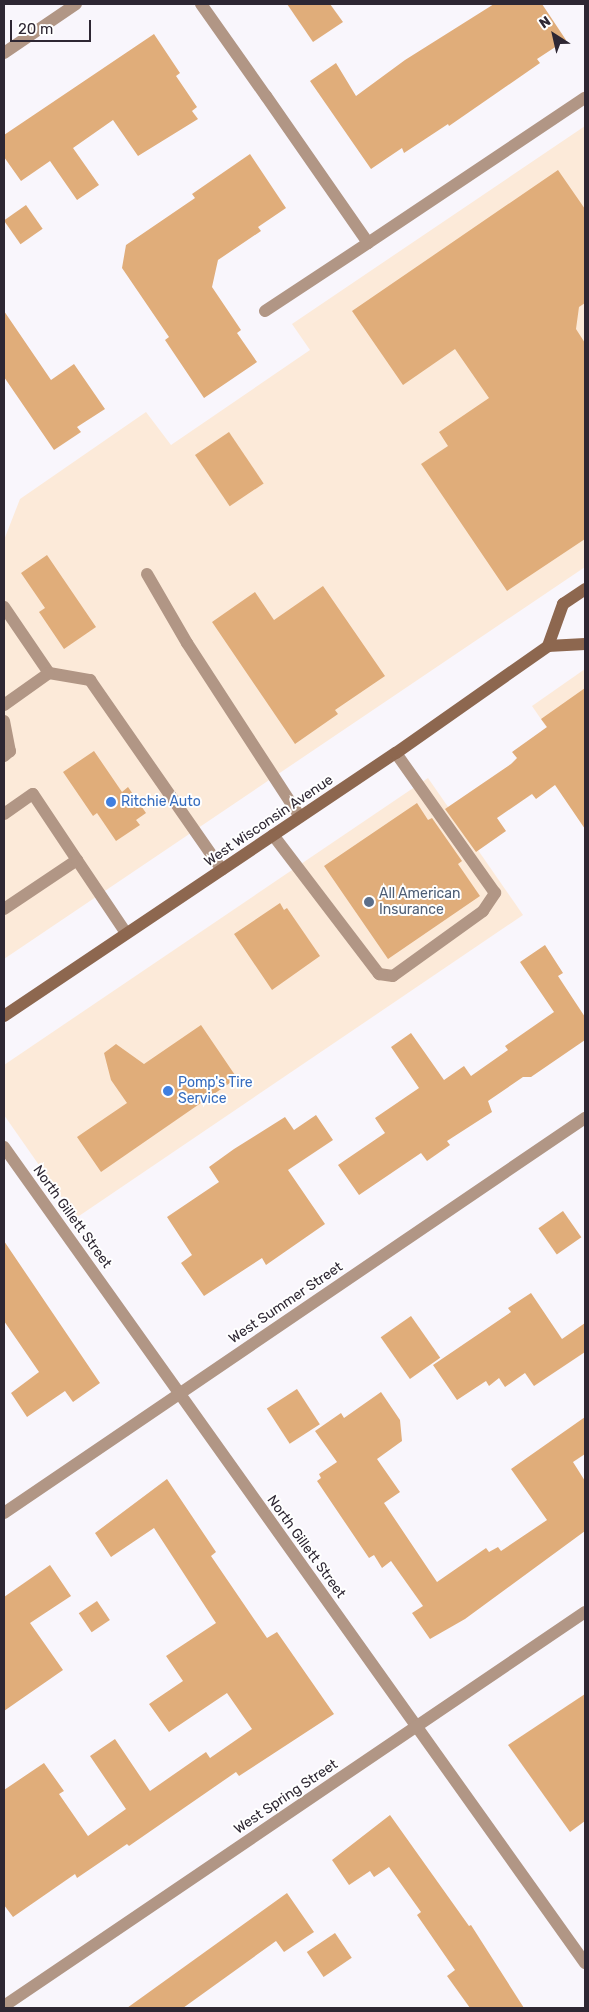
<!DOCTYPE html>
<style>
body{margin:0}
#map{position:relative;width:589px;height:2012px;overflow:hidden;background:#f9f6fc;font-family:Rubik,sans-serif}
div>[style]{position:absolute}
.commercial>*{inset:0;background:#fcead9}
.building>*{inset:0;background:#e0ad7a;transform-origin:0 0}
.service>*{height:12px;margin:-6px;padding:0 6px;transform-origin:6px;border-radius:6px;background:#b19685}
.minor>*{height:12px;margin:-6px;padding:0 6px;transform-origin:6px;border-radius:6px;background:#b19685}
.secondary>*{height:12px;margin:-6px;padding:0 6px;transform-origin:6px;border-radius:6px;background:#8d674f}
.dots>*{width:14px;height:14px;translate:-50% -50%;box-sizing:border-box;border:2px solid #fff;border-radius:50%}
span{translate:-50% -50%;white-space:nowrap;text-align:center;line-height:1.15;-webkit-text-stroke:4px #fff;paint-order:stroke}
.shop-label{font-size:14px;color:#366cbe}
.left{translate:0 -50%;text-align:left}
.street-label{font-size:14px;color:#2e2733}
.service-label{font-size:14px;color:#4e5e75}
.frame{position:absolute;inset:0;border:5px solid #2e2733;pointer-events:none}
.north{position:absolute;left:529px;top:10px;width:50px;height:50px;-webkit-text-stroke:4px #fff;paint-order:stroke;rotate:325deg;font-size:14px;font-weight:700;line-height:20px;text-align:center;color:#2e2733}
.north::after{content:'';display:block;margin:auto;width:18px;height:22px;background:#2e2733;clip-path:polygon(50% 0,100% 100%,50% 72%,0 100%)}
.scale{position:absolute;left:10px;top:20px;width:81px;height:22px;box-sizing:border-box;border:2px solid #2e2733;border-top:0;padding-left:6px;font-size:15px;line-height:18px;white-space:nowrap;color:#2e2733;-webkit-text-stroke:4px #fff;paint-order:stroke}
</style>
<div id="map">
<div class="commercial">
<i style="clip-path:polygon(585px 126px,585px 567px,4px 959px,4px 540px,20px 499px,146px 412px,171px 445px,310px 350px,292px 324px)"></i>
<i style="clip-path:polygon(585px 669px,585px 783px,532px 706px)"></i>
<i style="clip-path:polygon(428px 778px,523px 915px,76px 1218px,4px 1115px,4px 1065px)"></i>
</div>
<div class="building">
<i style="clip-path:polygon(287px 4px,330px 4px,343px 22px,313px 42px)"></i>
<i style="clip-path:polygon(494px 4px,542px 4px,566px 40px,537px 59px,540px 63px,449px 126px,448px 124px,404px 153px,402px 148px,371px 169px,310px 81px,336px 63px,356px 96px,405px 60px)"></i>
<i style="clip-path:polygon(154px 34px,180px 73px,176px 76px,197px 107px,192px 111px,198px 119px,138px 156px,113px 120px,73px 148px,99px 185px,77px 200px,50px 161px,21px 181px,4px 157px,4px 135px)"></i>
<i style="clip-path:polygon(250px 154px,286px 208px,258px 227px,261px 231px,218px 260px,212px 287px,241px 330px,237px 333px,257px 362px,204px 398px,165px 340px,169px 337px,122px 268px,126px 245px,195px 198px,192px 194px)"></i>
<i style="clip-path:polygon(558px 170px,585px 209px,585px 303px,579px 307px,576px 329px,585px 343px,585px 539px,507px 591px,421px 464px,448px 446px,439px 432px,489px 398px,455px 349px,403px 385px,352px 311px)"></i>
<i style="left:26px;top:205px;width:29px;height:27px;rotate:55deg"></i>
<i style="clip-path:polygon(4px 311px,51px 380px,74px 364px,105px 409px,77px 427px,81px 432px,54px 450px,4px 377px)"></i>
<i style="left:229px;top:432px;width:62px;height:41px;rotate:56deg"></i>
<i style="clip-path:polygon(47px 555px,96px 627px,64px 649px,39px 612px,45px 608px,21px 573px)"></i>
<i style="clip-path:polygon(323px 586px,385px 676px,335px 710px,338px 714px,295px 744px,212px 622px,255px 592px,274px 620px)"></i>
<i style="clip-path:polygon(585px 688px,585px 829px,555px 785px,536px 799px,532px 794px,497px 818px,506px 831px,476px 852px,445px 809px,511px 764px,517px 758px,512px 752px,547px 727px,541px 719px)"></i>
<i style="clip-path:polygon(94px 751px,122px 792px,128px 787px,146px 813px,136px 820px,140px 825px,116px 841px,97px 813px,93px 816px,63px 772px)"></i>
<i style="clip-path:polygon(417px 803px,428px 820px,432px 818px,462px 861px,458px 864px,480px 896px,388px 959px,324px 866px)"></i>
<i style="clip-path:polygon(280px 903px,284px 910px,287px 908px,320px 956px,272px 990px,234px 934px)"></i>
<i style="clip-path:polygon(545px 945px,563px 973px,558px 976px,585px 1017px,585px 1040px,531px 1077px,523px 1077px,488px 1101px,492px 1112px,447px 1141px,450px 1145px,427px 1161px,421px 1153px,359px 1195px,338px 1165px,385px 1133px,375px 1118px,419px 1088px,391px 1047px,411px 1033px,444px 1080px,464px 1066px,471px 1076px,508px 1050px,505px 1046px,554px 1012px,520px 962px)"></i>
<i style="clip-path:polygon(201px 1025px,237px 1078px,101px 1172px,77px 1137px,127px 1103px,111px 1080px,104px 1053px,116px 1044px,144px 1064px)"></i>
<i style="clip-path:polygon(316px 1115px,333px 1140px,288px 1170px,325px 1224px,266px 1265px,262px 1258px,204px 1296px,181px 1263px,192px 1255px,167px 1217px,219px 1182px,209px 1167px,234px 1149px,285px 1117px,294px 1130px)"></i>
<i style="left:563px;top:1211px;width:32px;height:30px;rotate:55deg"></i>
<i style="clip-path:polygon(4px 1241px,100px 1383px,73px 1402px,65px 1391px,27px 1417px,11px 1393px,39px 1372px,4px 1321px)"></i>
<i style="clip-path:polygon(531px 1293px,562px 1339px,585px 1323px,585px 1352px,534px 1386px,525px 1373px,505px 1387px,499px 1378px,489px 1386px,486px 1381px,457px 1400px,433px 1365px,511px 1312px,508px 1308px)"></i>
<i style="left:411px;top:1316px;width:51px;height:37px;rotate:55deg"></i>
<i style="left:297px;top:1389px;width:42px;height:36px;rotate:57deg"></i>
<i style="clip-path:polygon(381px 1392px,400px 1420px,402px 1441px,377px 1459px,400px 1492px,384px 1503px,437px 1582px,486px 1548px,489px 1552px,498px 1547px,501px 1551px,547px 1520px,511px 1469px,585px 1417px,585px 1454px,573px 1462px,585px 1481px,585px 1531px,465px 1619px,430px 1639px,412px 1613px,423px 1606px,391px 1561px,382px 1568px,374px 1555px,369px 1558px,317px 1481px,321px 1478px,319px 1474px,337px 1462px,315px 1431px,341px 1413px,344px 1418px)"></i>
<i style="clip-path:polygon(167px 1479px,216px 1552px,211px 1556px,267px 1638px,277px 1632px,334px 1714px,239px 1776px,236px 1772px,129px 1846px,127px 1844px,77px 1878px,75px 1874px,13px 1917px,4px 1905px,4px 1790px,44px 1763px,64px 1791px,59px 1794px,88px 1836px,126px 1809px,90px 1756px,115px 1739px,150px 1791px,206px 1752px,210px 1758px,252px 1729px,227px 1693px,169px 1732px,149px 1704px,183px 1681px,166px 1656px,216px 1623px,154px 1528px,111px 1557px,95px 1533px)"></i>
<i style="clip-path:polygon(50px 1565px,71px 1596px,30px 1623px,63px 1670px,4px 1711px,4px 1597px)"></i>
<i style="left:97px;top:1601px;width:23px;height:22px;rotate:56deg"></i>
<i style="clip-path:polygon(585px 1694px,585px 1821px,570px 1832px,508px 1745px)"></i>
<i style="clip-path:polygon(390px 1815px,469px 1926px,471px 1925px,524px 2008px,470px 2008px,447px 1976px,455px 1970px,417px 1915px,421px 1912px,389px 1867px,374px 1877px,370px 1871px,349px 1885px,332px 1860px)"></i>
<i style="clip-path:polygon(287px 1893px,314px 1932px,284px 1952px,276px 1941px,183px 2008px,127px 2008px)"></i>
<i style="left:335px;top:1933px;width:30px;height:34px;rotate:56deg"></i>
</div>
<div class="service">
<i style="left:266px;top:96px;width:179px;rotate:55.2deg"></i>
<i style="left:368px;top:243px;width:261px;rotate:-33.8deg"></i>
<i style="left:265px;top:311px;width:123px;rotate:-33.4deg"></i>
<i style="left:147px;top:574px;width:80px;rotate:59.9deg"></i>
<i style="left:187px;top:643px;width:207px;rotate:57deg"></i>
<i style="left:4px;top:607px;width:80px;rotate:55.7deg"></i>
<i style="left:49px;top:673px;width:42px;rotate:9.7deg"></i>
<i style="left:90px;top:680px;width:231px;rotate:55.2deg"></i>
<i style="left:4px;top:705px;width:55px;rotate:-35.4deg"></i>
<i style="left:4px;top:721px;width:31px;rotate:79deg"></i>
<i style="left:10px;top:751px;width:8px;rotate:140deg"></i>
<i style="left:4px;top:814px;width:35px;rotate:-35deg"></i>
<i style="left:33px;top:794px;width:79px;rotate:56.3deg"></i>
<i style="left:273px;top:835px;width:175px;rotate:52.7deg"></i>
<i style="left:379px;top:974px;width:14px;rotate:8deg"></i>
<i style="left:393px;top:976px;width:111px;rotate:-35.8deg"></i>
<i style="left:483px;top:911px;width:22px;rotate:-56deg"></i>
<i style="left:495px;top:893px;width:171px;rotate:-125.3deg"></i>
<i style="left:4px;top:909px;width:88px;rotate:-33.9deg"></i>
<i style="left:77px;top:860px;width:88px;rotate:56.1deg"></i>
</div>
<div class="minor">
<i style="left:201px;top:4px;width:113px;rotate:54.8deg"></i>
<i style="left:4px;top:53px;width:87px;rotate:-34.2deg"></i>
<i style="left:4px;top:1147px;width:1002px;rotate:54.55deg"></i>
<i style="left:4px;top:1513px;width:703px;rotate:-34.21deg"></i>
<i style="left:4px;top:2006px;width:702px;rotate:-34.14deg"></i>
</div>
<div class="secondary">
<i style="left:548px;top:646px;width:45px;rotate:-70.3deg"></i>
<i style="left:563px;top:604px;width:27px;rotate:-34deg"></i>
<i style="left:4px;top:1016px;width:472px;rotate:-33.9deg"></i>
<i style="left:396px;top:753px;width:186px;rotate:-35.1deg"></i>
<i style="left:548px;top:646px;width:37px;rotate:-3deg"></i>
</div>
<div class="dots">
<i style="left:111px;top:802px;background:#3f7fe0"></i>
<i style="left:369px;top:902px;background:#5c6f8a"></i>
<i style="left:168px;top:1091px;background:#3f7fe0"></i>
</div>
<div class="shop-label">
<span class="left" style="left:121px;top:802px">Ritchie Auto</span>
<span class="left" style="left:178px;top:1091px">Pomp's Tire<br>Service</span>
</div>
<div class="street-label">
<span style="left:269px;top:821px;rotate:-34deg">West Wisconsin Avenue</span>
<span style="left:72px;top:1217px;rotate:54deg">North Gillett Street</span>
<span style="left:286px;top:1303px;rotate:-34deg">West Summer Street</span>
<span style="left:306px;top:1547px;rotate:54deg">North Gillett Street</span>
<span style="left:286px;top:1797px;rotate:-34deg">West Spring Street</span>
</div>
<div class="service-label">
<span class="left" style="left:379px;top:902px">All American<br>Insurance</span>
</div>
<div class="frame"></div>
<div class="north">N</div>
<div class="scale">20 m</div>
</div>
